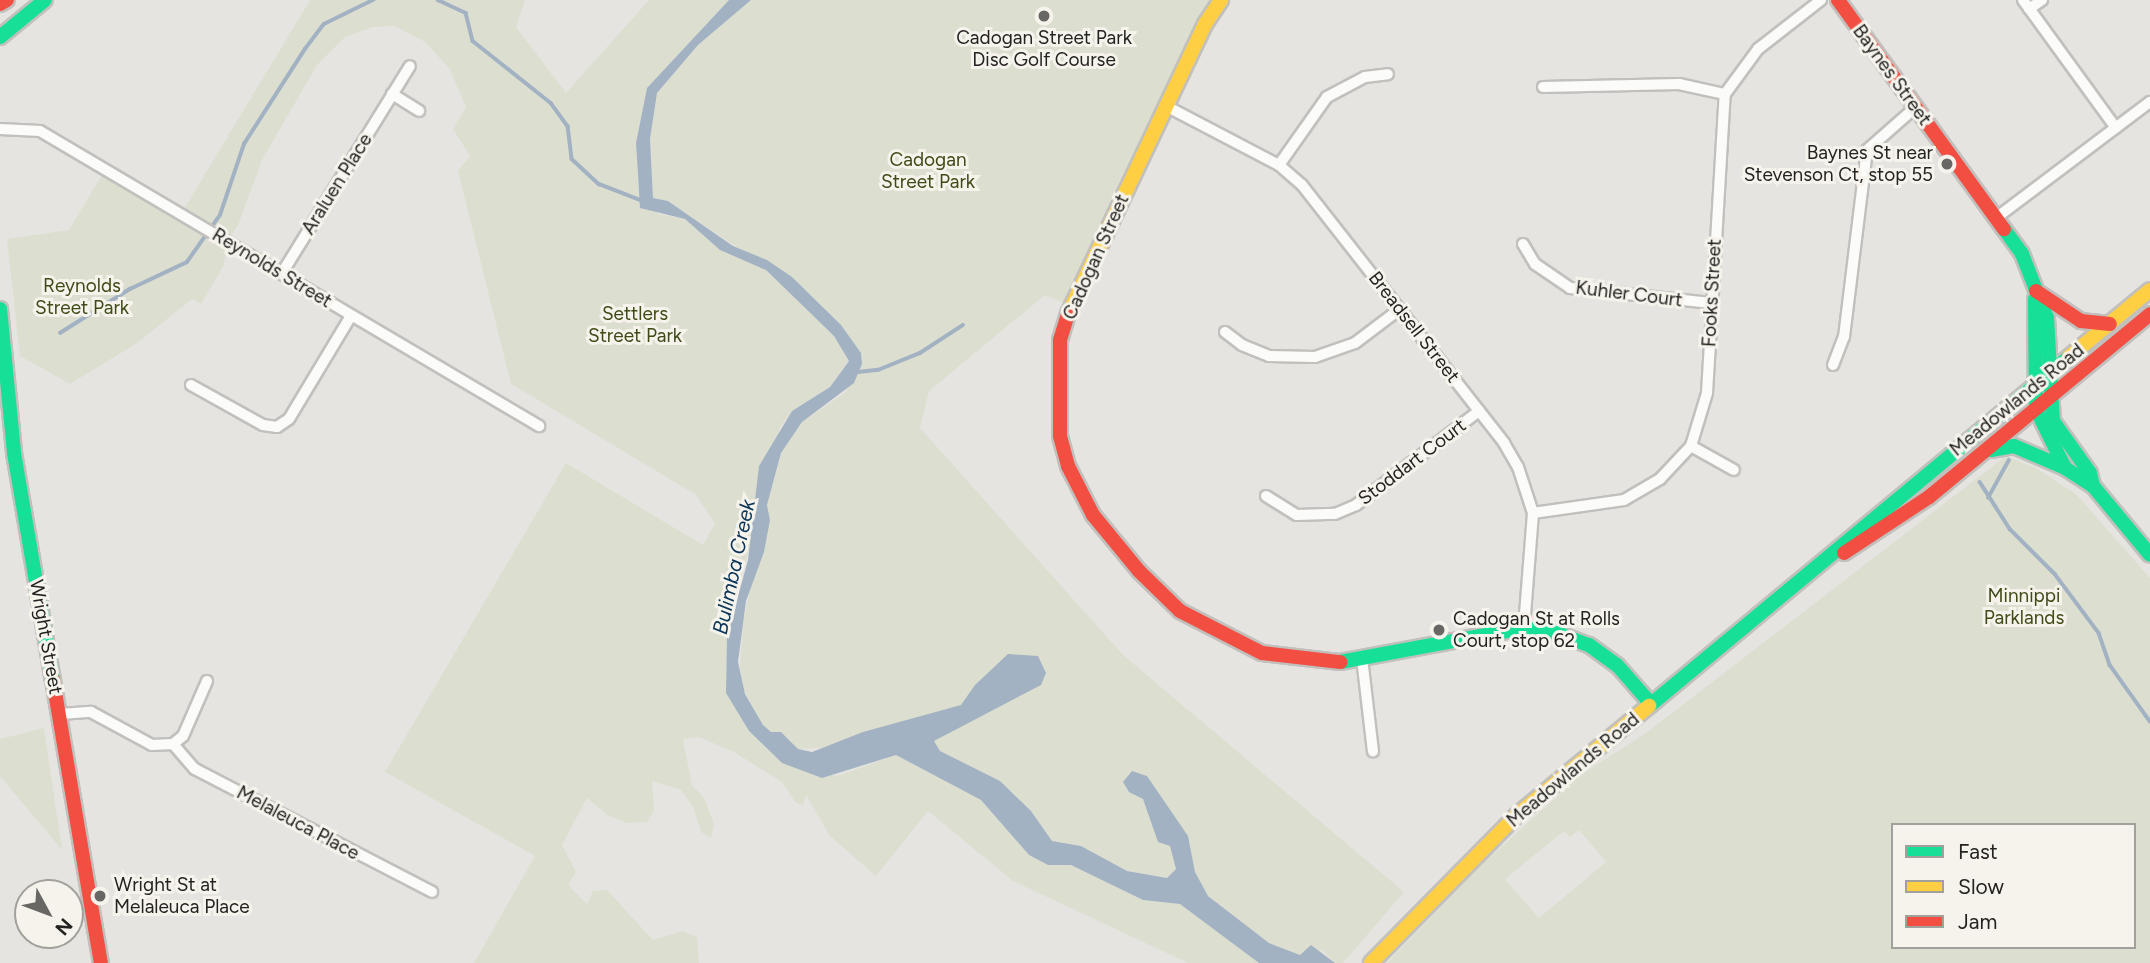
<!DOCTYPE html>
<style>
body{margin:0}
#map{position:relative;width:2150px;height:963px;overflow:hidden;background:#e6e4e0;font-family:Figtree,sans-serif}
div>[style]{position:absolute}
.green>*{inset:0;background:#dcdfd0}
.water>*{inset:0;background:#a2b2c3}
.stream>*{height:3.5px;margin:-1.75px;padding:0 1.75px;transform-origin:1.75px;border-radius:1.75px;background:#a2b2c3}
.roads{filter:drop-shadow(2px 0 #c2c0bd) drop-shadow(-2px 0 #c2c0bd) drop-shadow(0 2px #c2c0bd) drop-shadow(0 -2px #c2c0bd)}
.street>*{height:10px;margin:-5px;padding:0 5px;transform-origin:5px;border-radius:5px;background:#fbfbfa}
.fast>*{height:14px;margin:-7px;padding:0 7px;transform-origin:7px;border-radius:7px;background:#16e098}
.slow>*{height:14px;margin:-7px;padding:0 7px;transform-origin:7px;border-radius:7px;background:#ffcf43}
.jam>*{height:14px;margin:-7px;padding:0 7px;transform-origin:7px;border-radius:7px;background:#f24e42}
.dots>*{width:19px;height:19px;translate:-50% -50%;box-sizing:border-box;border:4px solid #f5f3eb;border-radius:50%}
span{translate:-50% -50%;white-space:nowrap;text-align:center;line-height:1.15;-webkit-text-stroke:6px #f5f3eb;paint-order:stroke}
.poi-label{font-size:19px;color:#242321}
.right{translate:-100% -50%;text-align:right}
.left{translate:0 -50%;text-align:left}
.street-label{font-size:19px;color:#242321}
.park-label{font-size:19px;color:#404b17}
.water-label{font-size:21px;color:#0c3558;font-style:italic}
.legend{position:absolute;left:1891px;top:823px;width:245px;height:126px;box-sizing:border-box;background:#f5f3eb;border:2px solid #a1a09a;margin:0;padding:9px 12px;list-style:none;font-size:21px;color:#242321}
.legend li{display:flex;align-items:center;gap:14px;height:35px}
.legend b{width:35px;border:2px solid #a1a09a}
.north{position:absolute;left:14px;top:879px;width:70px;height:70px;box-sizing:border-box;background:#f5f3eb;border:2px solid #a1a09a;border-radius:50%;rotate:131deg;font-size:19px;font-weight:700;line-height:28px;text-align:center;color:#242321}
.north::after{content:'';display:block;margin:auto;width:24px;height:32px;background:#686764;clip-path:polygon(50% 0,100% 100%,50% 72%,0 100%)}
</style>
<div id="map">
<div class="green">
<i style="clip-path:polygon(310px 0,525px 0,516px 27px,566px 93px,649px 0,729px 0,647px 88px,636px 143px,638px 188px,658px 214px,685px 219px,720px 250px,766px 270px,834px 336px,849px 360px,830px 387px,792px 411px,780px 427px,727px 635px,726px 693px,749px 731px,782px 763px,837px 776px,896px 755px,981px 800px,1029px 855px,1048px 865px,1071px 865px,1143px 900px,1180px 904px,1261px 963px,1188px 963px,1013px 881px,928px 811px,876px 876px,830px 836px,806px 795px,803px 805px,796px 803px,782px 782px,734px 752px,699px 737px,683px 739px,692px 785px,704px 798px,714px 824px,711px 838px,701px 832px,693px 807px,681px 790px,652px 781px,654px 811px,647px 822px,627px 823px,607px 815px,587px 798px,562px 845px,576px 872px,568px 885px,587px 904px,593px 891px,607px 890px,653px 940px,683px 931px,697px 937px,699px 963px,474px 963px,535px 856px,385px 772px,566px 463px,703px 545px,715px 524px,696px 495px,511px 384px,458px 171px,470px 156px,453px 129px,466px 107px,449px 68px,425px 42px,395px 26px,372px 27px,344px 38px,317px 65px,262px 160px,238px 225px,227px 241px,224px 265px,201px 304px,192px 299px,137px 343px,70px 384px,20px 356px,7px 239px,69px 230px,105px 170px,181px 214px)"></i>
<i style="clip-path:polygon(751px 0,1221px 0,1071px 306px,1045px 295px,929px 391px,920px 428px,1123px 655px,1404px 892px,1343px 963px,1335px 963px,1322px 950px,1301px 956px,1269px 943px,1208px 896px,1167px 878px,1127px 871px,1081px 846px,1052px 841px,1031px 811px,940px 751px,934px 742px,798px 749px,781px 732px,771px 732px,763px 725px,753px 708px,739px 679px,743px 624px,753px 573px,764px 552px,770px 520px,767px 505px,781px 453px,802px 422px,846px 392px,861px 353px,767px 260px,747px 254px,668px 201px,653px 198px,650px 139px,657px 93px,698px 45px)"></i>
<i style="clip-path:polygon(evenodd,2006px 456px,2036px 468px,2076px 494px,2150px 578px,2150px 963px,1387px 963px,1482px 864px,1582px 774px,1646px 733px,2006px 456px,1893px 825px,2134px 825px,2134px 947px,1893px 947px,1893px 825px,2006px 456px,1579px 830px,1606px 862px,1539px 918px,1505px 879px,1564px 831px,1570px 837px,1579px 830px)"></i>
<i style="clip-path:polygon(44px 728px,62px 850px,0 776px,0 739px)"></i>
</div>
<div class="water">
<i style="clip-path:polygon(729px 0,751px 0,698px 45px,657px 93px,650px 139px,653px 198px,668px 201px,733px 246px,767px 260px,792px 277px,841px 325px,861px 353px,862px 364px,854px 383px,802px 422px,781px 453px,767px 505px,770px 520px,764px 552px,746px 601px,738px 662px,745px 694px,763px 725px,771px 732px,781px 732px,798px 749px,812px 752px,863px 732px,961px 705px,975px 685px,1008px 654px,1038px 656px,1046px 673px,1041px 685px,934px 741px,940px 751px,1000px 781px,1031px 811px,1052px 841px,1081px 846px,1127px 871px,1167px 878px,1176px 869px,1170px 846px,1158px 842px,1143px 799px,1129px 792px,1123px 782px,1132px 771px,1147px 776px,1188px 836px,1195px 872px,1208px 896px,1269px 943px,1300px 955px,1311px 945px,1335px 963px,1259px 963px,1180px 904px,1143px 900px,1071px 865px,1048px 865px,1029px 855px,981px 800px,896px 755px,822px 778px,782px 763px,749px 731px,726px 693px,727px 636px,748px 560px,759px 466px,792px 411px,830px 387px,849px 361px,834px 336px,766px 270px,720px 250px,685px 219px,640px 208px,636px 143px,647px 88px)"></i>
</div>
<div class="stream">
<i style="left:438px;top:0;width:31px;rotate:25deg"></i>
<i style="left:466px;top:13px;width:29px;rotate:76deg"></i>
<i style="left:473px;top:41px;width:100px;rotate:38.5deg"></i>
<i style="left:551px;top:103px;width:29px;rotate:54deg"></i>
<i style="left:568px;top:126px;width:33px;rotate:83deg"></i>
<i style="left:572px;top:159px;width:37px;rotate:43deg"></i>
<i style="left:599px;top:184px;width:47px;rotate:21.1deg"></i>
<i style="left:60px;top:333px;width:83px;rotate:-32.2deg"></i>
<i style="left:130px;top:289px;width:63px;rotate:-25.3deg"></i>
<i style="left:187px;top:262px;width:57px;rotate:-54.9deg"></i>
<i style="left:220px;top:215px;width:75px;rotate:-71.3deg"></i>
<i style="left:244px;top:144px;width:113px;rotate:-57.3deg"></i>
<i style="left:305px;top:49px;width:31px;rotate:-53deg"></i>
<i style="left:324px;top:24px;width:55px;rotate:-26.1deg"></i>
<i style="left:858px;top:372px;width:20px;rotate:-6deg"></i>
<i style="left:878px;top:370px;width:45px;rotate:-22deg"></i>
<i style="left:920px;top:353px;width:51px;rotate:-33.1deg"></i>
<i style="left:1980px;top:482px;width:56px;rotate:57.4deg"></i>
<i style="left:2010px;top:529px;width:64px;rotate:45deg"></i>
<i style="left:2055px;top:574px;width:74px;rotate:53.3deg"></i>
<i style="left:2099px;top:633px;width:34px;rotate:71deg"></i>
<i style="left:2110px;top:665px;width:69px;rotate:54.5deg"></i>
<i style="left:1988px;top:498px;width:43px;rotate:-61.1deg"></i>
</div>
<div class="roads">
<div class="street">
<i style="left:2023px;top:0;width:158px;rotate:54deg"></i>
<i style="left:2029px;top:9px;width:16px;rotate:-35deg"></i>
<i style="left:1543px;top:87px;width:136px;rotate:-1.3deg"></i>
<i style="left:1679px;top:84px;width:47px;rotate:12.3deg"></i>
<i style="left:392px;top:94px;width:32px;rotate:32deg"></i>
<i style="left:1166px;top:106px;width:127px;rotate:27.6deg"></i>
<i style="left:1279px;top:165px;width:30px;rotate:41deg"></i>
<i style="left:1302px;top:185px;width:328px;rotate:51.9deg"></i>
<i style="left:1504px;top:443px;width:28px;rotate:60deg"></i>
<i style="left:1518px;top:467px;width:48px;rotate:71.9deg"></i>
<i style="left:1533px;top:513px;width:115px;rotate:94.5deg"></i>
<i style="left:0;top:129px;width:40px;rotate:2.9deg"></i>
<i style="left:40px;top:131px;width:580px;rotate:30.59deg"></i>
<i style="left:1279px;top:165px;width:83px;rotate:-54.8deg"></i>
<i style="left:1327px;top:97px;width:43px;rotate:-27.8deg"></i>
<i style="left:1365px;top:77px;width:23px;rotate:-7deg"></i>
<i style="left:1996px;top:218px;width:193px;rotate:-37deg"></i>
<i style="left:1523px;top:244px;width:23px;rotate:59deg"></i>
<i style="left:1535px;top:264px;width:42px;rotate:34.4deg"></i>
<i style="left:1570px;top:288px;width:142px;rotate:6.1deg"></i>
<i style="left:282px;top:273px;width:243px;rotate:-58.3deg"></i>
<i style="left:1225px;top:332px;width:21px;rotate:37deg"></i>
<i style="left:1242px;top:345px;width:29px;rotate:22deg"></i>
<i style="left:1269px;top:356px;width:46px;rotate:1.2deg"></i>
<i style="left:1315px;top:357px;width:42px;rotate:-19.3deg"></i>
<i style="left:1355px;top:343px;width:56px;rotate:-37.1deg"></i>
<i style="left:1833px;top:365px;width:30px;rotate:-69deg"></i>
<i style="left:1844px;top:337px;width:188px;rotate:-83deg"></i>
<i style="left:1867px;top:150px;width:65px;rotate:-41.3deg"></i>
<i style="left:191px;top:385px;width:82px;rotate:29.1deg"></i>
<i style="left:263px;top:425px;width:14px;rotate:8deg"></i>
<i style="left:277px;top:427px;width:14px;rotate:-34deg"></i>
<i style="left:289px;top:419px;width:120px;rotate:-59deg"></i>
<i style="left:1691px;top:446px;width:49px;rotate:29.2deg"></i>
<i style="left:1266px;top:496px;width:36px;rotate:32deg"></i>
<i style="left:1297px;top:515px;width:38px;rotate:-2deg"></i>
<i style="left:1335px;top:514px;width:23px;rotate:-23deg"></i>
<i style="left:1356px;top:505px;width:155px;rotate:-37.4deg"></i>
<i style="left:1533px;top:513px;width:92px;rotate:-8.1deg"></i>
<i style="left:1624px;top:500px;width:42px;rotate:-30.3deg"></i>
<i style="left:1660px;top:479px;width:45px;rotate:-46.8deg"></i>
<i style="left:1691px;top:446px;width:55px;rotate:-73.2deg"></i>
<i style="left:1707px;top:393px;width:300px;rotate:-86.6deg"></i>
<i style="left:1725px;top:94px;width:56px;rotate:-53.7deg"></i>
<i style="left:1758px;top:49px;width:80px;rotate:-37.9deg"></i>
<i style="left:1362px;top:658px;width:94px;rotate:83.3deg"></i>
<i style="left:60px;top:714px;width:31px;rotate:-4deg"></i>
<i style="left:91px;top:712px;width:69px;rotate:28.4deg"></i>
<i style="left:152px;top:745px;width:21px;rotate:-3deg"></i>
<i style="left:173px;top:744px;width:13px;rotate:-39deg"></i>
<i style="left:183px;top:736px;width:60px;rotate:-66.4deg"></i>
<i style="left:173px;top:744px;width:33px;rotate:49deg"></i>
<i style="left:195px;top:769px;width:267px;rotate:27.4deg"></i>
</div>
<div class="fast">
<i style="left:0;top:37px;width:58px;rotate:-39.4deg"></i>
<i style="left:2004px;top:229px;width:31px;rotate:54deg"></i>
<i style="left:2022px;top:254px;width:69px;rotate:68.7deg"></i>
<i style="left:2047px;top:318px;width:103px;rotate:86.7deg"></i>
<i style="left:2053px;top:421px;width:64px;rotate:54.6deg"></i>
<i style="left:2090px;top:473px;width:13px;rotate:77deg"></i>
<i style="left:2093px;top:486px;width:89px;rotate:50.4deg"></i>
<i style="left:2035px;top:299px;width:110px;rotate:89.5deg"></i>
<i style="left:2036px;top:409px;width:66px;rotate:63.8deg"></i>
<i style="left:2065px;top:468px;width:33px;rotate:33deg"></i>
<i style="left:0;top:309px;width:145px;rotate:84.4deg"></i>
<i style="left:14px;top:453px;width:230px;rotate:80.3deg"></i>
<i style="left:1991px;top:450px;width:23px;rotate:-10deg"></i>
<i style="left:2014px;top:446px;width:53px;rotate:23.2deg"></i>
<i style="left:1340px;top:662px;width:187px;rotate:-10.5deg"></i>
<i style="left:1524px;top:628px;width:33px;rotate:9deg"></i>
<i style="left:1557px;top:633px;width:34px;rotate:21deg"></i>
<i style="left:1589px;top:645px;width:34px;rotate:36deg"></i>
<i style="left:1617px;top:665px;width:52px;rotate:48.9deg"></i>
<i style="left:1649px;top:706px;width:546px;rotate:-39.72deg"></i>
</div>
<div class="slow">
<i style="left:1068px;top:314px;width:321px;rotate:-64.7deg"></i>
<i style="left:1205px;top:24px;width:29px;rotate:-56deg"></i>
<i style="left:2069px;top:357px;width:105px;rotate:-39.6deg"></i>
<i style="left:1371px;top:963px;width:206px;rotate:-45.4deg"></i>
<i style="left:1516px;top:816px;width:173px;rotate:-39.6deg"></i>
</div>
<div class="jam">
<i style="left:1838px;top:0;width:283px;rotate:54.1deg"></i>
<i style="left:0;top:4px;width:8px;rotate:-30deg"></i>
<i style="left:2036px;top:291px;width:54px;rotate:33.7deg"></i>
<i style="left:2081px;top:321px;width:29px;rotate:6deg"></i>
<i style="left:1068px;top:314px;width:27px;rotate:107deg"></i>
<i style="left:1060px;top:340px;width:96px;rotate:90deg"></i>
<i style="left:1060px;top:436px;width:31px;rotate:75deg"></i>
<i style="left:1068px;top:466px;width:55px;rotate:63deg"></i>
<i style="left:1093px;top:515px;width:72px;rotate:50.6deg"></i>
<i style="left:1139px;top:571px;width:57px;rotate:44.3deg"></i>
<i style="left:1180px;top:611px;width:92px;rotate:27.1deg"></i>
<i style="left:1262px;top:653px;width:79px;rotate:6.6deg"></i>
<i style="left:1844px;top:553px;width:102px;rotate:-33.4deg"></i>
<i style="left:1929px;top:497px;width:287px;rotate:-39.6deg"></i>
<i style="left:53px;top:680px;width:287px;rotate:80.4deg"></i>
</div>
</div>
<div class="dots">
<i style="left:1044px;top:16px;background:#686764"></i>
<i style="left:1947px;top:164px;background:#686764"></i>
<i style="left:1439px;top:630px;background:#686764"></i>
<i style="left:100px;top:896px;background:#686764"></i>
</div>
<div class="poi-label">
<span style="left:1044px;top:49px">Cadogan Street Park<br>Disc Golf Course</span>
<span class="right" style="left:1933px;top:164px">Baynes St near<br>Stevenson Ct, stop 55</span>
<span class="left" style="left:1453px;top:630px">Cadogan St at Rolls<br>Court, stop 62</span>
<span class="left" style="left:114px;top:896px">Wright St at<br>Melaleuca Place</span>
</div>
<div class="street-label">
<span style="left:1892px;top:75px;rotate:54deg">Baynes Street</span>
<span style="left:337px;top:184px;rotate:-58deg">Araluen Place</span>
<span style="left:1096px;top:257px;rotate:-66deg">Cadogan Street</span>
<span style="left:272px;top:268px;rotate:31deg">Reynolds Street</span>
<span style="left:1712px;top:293px;rotate:-87deg">Fooks Street</span>
<span style="left:1629px;top:294px;rotate:7deg">Kuhler Court</span>
<span style="left:1414px;top:327px;rotate:52deg">Breadsell Street</span>
<span style="left:2017px;top:400px;rotate:-39deg">Meadowlands Road</span>
<span style="left:1412px;top:462px;rotate:-37deg">Stoddart Court</span>
<span style="left:46px;top:637px;rotate:80deg">Wright Street</span>
<span style="left:1573px;top:770px;rotate:-40deg">Meadowlands Road</span>
<span style="left:298px;top:823px;rotate:28deg">Melaleuca Place</span>
</div>
<div class="park-label">
<span style="left:928px;top:171px">Cadogan<br>Street Park</span>
<span style="left:82px;top:297px">Reynolds<br>Street Park</span>
<span style="left:635px;top:325px">Settlers<br>Street Park</span>
<span style="left:2024px;top:607px">Minnippi<br>Parklands</span>
</div>
<div class="water-label">
<span style="left:734px;top:567px;rotate:-78deg">Bulimba Creek</span>
</div>
<ul class="legend">
<li><b style="height:9px;background:#16e098"></b>Fast</li>
<li><b style="height:9px;background:#ffcf43"></b>Slow</li>
<li><b style="height:9px;background:#f24e42"></b>Jam</li>
</ul>
<div class="north">N</div>
</div>
